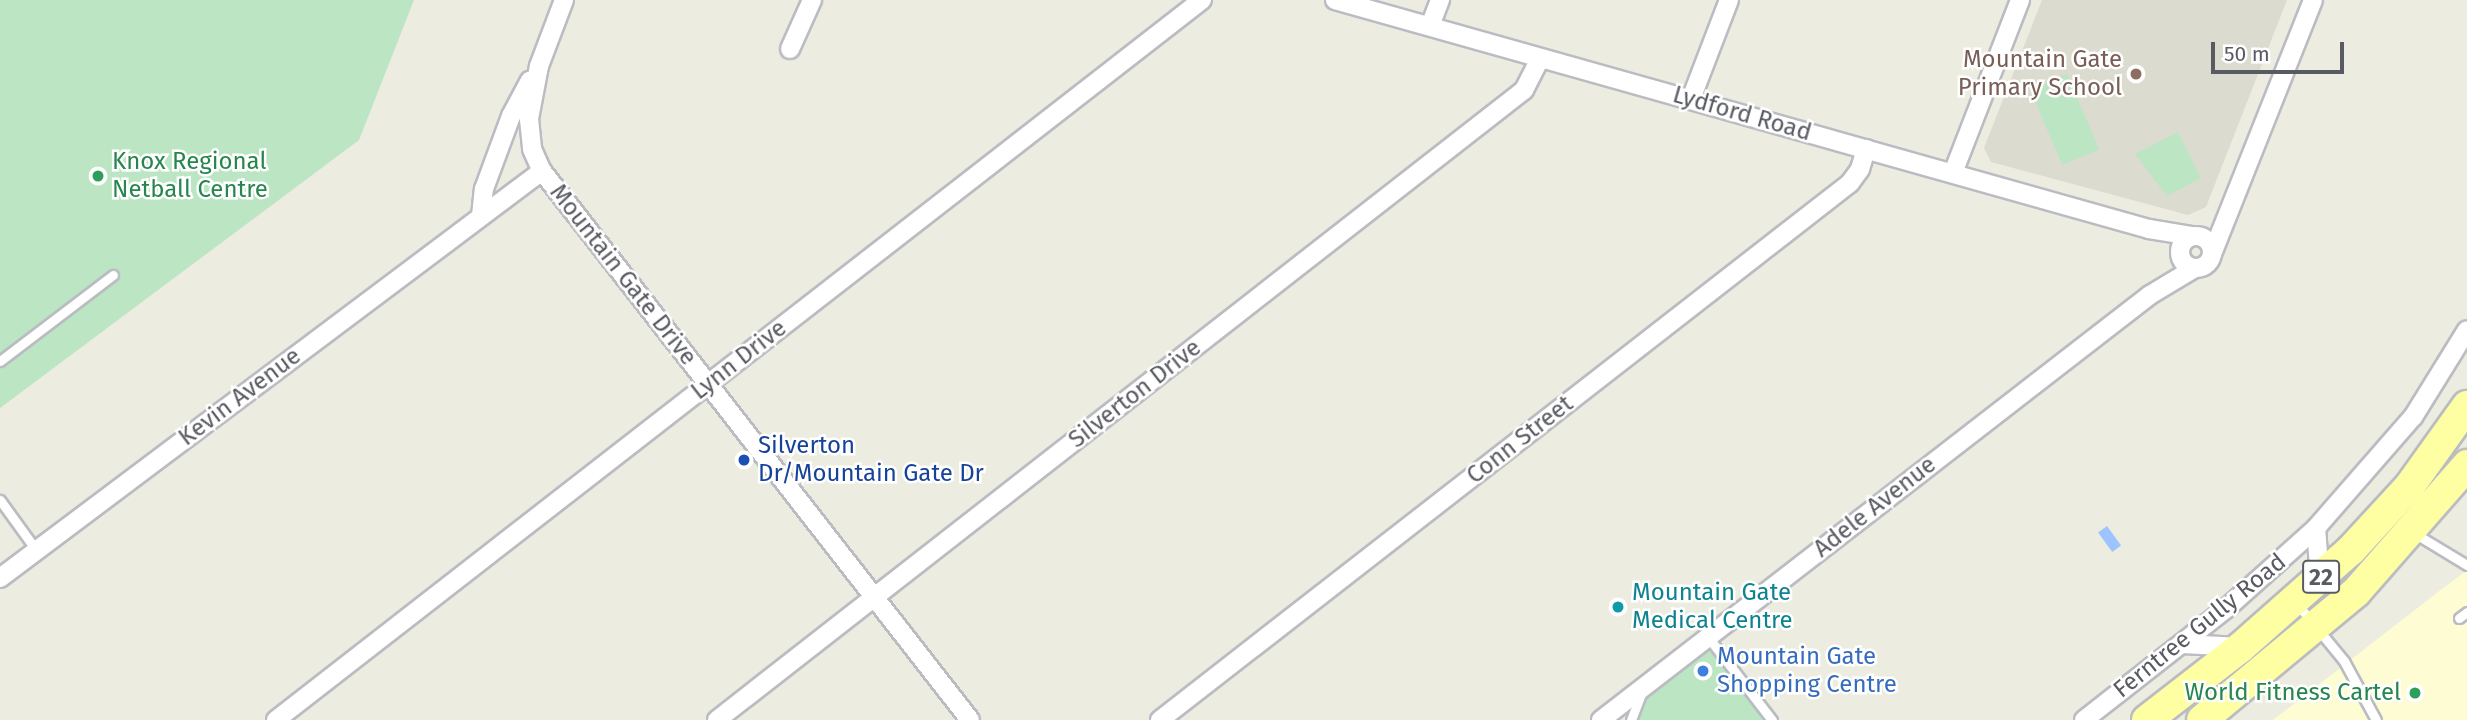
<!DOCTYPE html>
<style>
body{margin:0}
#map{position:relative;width:2467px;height:720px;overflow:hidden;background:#ecece0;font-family:"Fira Sans",sans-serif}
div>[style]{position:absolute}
.commercial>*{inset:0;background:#fefcd3}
.education>*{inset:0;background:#dcdbcf}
.green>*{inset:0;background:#bbe5c3;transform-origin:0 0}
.water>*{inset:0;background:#9ec4ff;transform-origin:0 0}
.roads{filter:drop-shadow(2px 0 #bbbcc2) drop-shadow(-2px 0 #bbbcc2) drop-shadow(0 2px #bbbcc2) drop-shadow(0 -2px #bbbcc2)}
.service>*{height:9px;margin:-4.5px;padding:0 4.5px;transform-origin:4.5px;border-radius:4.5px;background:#fff}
.minor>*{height:18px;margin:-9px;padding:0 9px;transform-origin:9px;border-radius:9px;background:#fff}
.minor>.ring{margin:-9px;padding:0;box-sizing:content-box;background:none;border:18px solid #fff;border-radius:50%}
.primary>*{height:30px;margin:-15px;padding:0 15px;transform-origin:15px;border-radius:15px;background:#feffa3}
.dots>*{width:19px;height:19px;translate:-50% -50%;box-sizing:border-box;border:4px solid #fff;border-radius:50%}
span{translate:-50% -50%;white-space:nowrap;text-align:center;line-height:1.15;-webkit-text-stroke:5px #fff;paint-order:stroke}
.shield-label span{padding:2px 5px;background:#fff;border:2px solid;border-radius:5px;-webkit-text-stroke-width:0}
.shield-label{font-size:23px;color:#595b62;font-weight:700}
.education-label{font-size:24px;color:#785e54}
.right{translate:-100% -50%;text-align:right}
.street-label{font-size:24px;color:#595b62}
.leisure-label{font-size:24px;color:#27864d}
.left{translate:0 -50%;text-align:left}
.transit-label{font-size:24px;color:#164399}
.culture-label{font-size:24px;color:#0d838f}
.shop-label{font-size:24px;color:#366cbe}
.scale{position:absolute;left:2211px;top:42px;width:133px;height:32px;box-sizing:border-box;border:4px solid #595b62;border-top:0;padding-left:9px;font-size:21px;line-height:24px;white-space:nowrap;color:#595b62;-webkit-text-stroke:5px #fff;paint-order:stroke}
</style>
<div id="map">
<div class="commercial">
<i style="clip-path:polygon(2467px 570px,2467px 720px,2273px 720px,2438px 592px)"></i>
</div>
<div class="education">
<i style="clip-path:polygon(2042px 0,2287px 0,2206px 207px,2188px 215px,1991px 162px,1984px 148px)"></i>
</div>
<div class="green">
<i style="clip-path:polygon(0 0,414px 0,359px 140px,0 408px)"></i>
<i style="left:2067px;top:74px;width:82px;height:40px;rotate:67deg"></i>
<i style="clip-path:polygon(2178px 132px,2201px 178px,2167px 196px,2135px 154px)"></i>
<i style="clip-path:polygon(1708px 637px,1772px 720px,1639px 720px,1635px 715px,1644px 687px)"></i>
</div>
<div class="water">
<i style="left:2107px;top:526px;width:24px;height:11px;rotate:54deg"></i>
</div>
<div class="roads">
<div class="service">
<i style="left:0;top:361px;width:142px;rotate:-37.3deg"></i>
<i style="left:0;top:500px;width:62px;rotate:54.2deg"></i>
<i style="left:2414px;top:533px;width:62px;rotate:31.1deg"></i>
<i style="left:2298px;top:605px;width:72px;rotate:50.6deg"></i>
<i style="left:2344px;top:661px;width:67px;rotate:61.5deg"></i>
<i style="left:2459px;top:618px;width:10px;rotate:-37deg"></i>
<i style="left:1708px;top:637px;width:105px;rotate:52.4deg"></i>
<i style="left:1631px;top:720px;width:30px;rotate:-69deg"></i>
</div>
<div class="minor">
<i style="left:564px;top:0;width:71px;rotate:110.7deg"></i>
<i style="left:539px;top:66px;width:54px;rotate:100.7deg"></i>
<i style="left:529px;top:119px;width:30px;rotate:84deg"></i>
<i style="left:532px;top:149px;width:24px;rotate:66deg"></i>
<i style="left:542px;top:171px;width:696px;rotate:52.06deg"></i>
<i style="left:1335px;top:0;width:846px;rotate:15.71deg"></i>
<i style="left:2149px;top:229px;width:44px;rotate:9.2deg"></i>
<i style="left:1430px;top:26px;width:28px;rotate:-69deg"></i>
<i style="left:790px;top:49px;width:54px;rotate:-65.8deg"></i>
<i style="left:1691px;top:99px;width:106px;rotate:-69deg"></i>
<i style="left:1953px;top:173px;width:186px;rotate:-68.8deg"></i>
<i style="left:481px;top:216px;width:27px;rotate:-84deg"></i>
<i style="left:484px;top:189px;width:78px;rotate:-69.7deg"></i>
<i style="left:511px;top:116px;width:40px;rotate:-62deg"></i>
<i class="ring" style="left:2180px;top:236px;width:14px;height:14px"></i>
<i style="left:2212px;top:254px;width:273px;rotate:-68.3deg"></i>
<i style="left:2316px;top:528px;width:51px;rotate:85.5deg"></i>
<i style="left:0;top:578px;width:678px;rotate:-36.9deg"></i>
<i style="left:2182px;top:644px;width:59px;rotate:2.9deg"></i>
<i style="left:276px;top:720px;width:1173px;rotate:-37.87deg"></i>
<i style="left:717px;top:720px;width:1024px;rotate:-37.98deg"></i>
<i style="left:1524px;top:90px;width:35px;rotate:-63deg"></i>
<i style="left:1160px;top:720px;width:874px;rotate:-37.89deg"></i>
<i style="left:1850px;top:183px;width:17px;rotate:-54deg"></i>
<i style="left:1860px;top:169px;width:21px;rotate:-73deg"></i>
<i style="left:1601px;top:720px;width:694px;rotate:-37.74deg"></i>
<i style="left:2150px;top:295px;width:52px;rotate:-31deg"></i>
<i style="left:2084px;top:720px;width:183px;rotate:-38.1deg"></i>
<i style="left:2228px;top:607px;width:118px;rotate:-41.9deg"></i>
<i style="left:2316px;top:528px;width:147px;rotate:-48.9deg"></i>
<i style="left:2413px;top:417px;width:102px;rotate:-58.2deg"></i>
</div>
<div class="primary">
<i style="left:2147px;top:720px;width:119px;rotate:-37.8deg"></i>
<i style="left:2241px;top:647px;width:147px;rotate:-41.4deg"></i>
<i style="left:2351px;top:550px;width:86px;rotate:-47.4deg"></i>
<i style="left:2409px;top:487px;width:100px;rotate:-54.4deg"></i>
<i style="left:2202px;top:720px;width:200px;rotate:-39.7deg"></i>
<i style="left:2356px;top:592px;width:169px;rotate:-48.8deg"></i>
</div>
</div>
<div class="dots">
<i style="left:2136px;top:74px;background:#8d6e63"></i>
<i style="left:98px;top:176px;background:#2e9e5b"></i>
<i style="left:744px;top:460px;background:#1a4fb4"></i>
<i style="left:1618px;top:607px;background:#0f9aa8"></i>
<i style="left:1703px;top:671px;background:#3f7fe0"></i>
<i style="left:2415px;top:693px;background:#2e9e5b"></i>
</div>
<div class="shield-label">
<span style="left:2321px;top:577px">22</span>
</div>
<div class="education-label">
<span class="right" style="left:2122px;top:74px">Mountain Gate<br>Primary School</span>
</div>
<div class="street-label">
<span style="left:1742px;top:114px;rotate:16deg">Lydford Road</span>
<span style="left:623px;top:275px;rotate:52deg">Mountain Gate Drive</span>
<span style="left:739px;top:360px;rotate:-38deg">Lynn Drive</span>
<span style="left:1135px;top:394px;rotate:-38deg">Silverton Drive</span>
<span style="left:240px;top:397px;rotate:-37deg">Kevin Avenue</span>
<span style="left:1520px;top:440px;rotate:-38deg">Conn Street</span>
<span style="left:1875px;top:507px;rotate:-38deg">Adele Avenue</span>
<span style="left:2200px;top:626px;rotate:-39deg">Ferntree Gully Road</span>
</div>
<div class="leisure-label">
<span class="left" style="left:112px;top:176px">Knox Regional<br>Netball Centre</span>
<span class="right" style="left:2401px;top:693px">World Fitness Cartel</span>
</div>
<div class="transit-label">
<span class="left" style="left:758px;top:460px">Silverton<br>Dr/Mountain Gate Dr</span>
</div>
<div class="culture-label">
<span class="left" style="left:1632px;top:607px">Mountain Gate<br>Medical Centre</span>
</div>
<div class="shop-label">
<span class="left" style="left:1717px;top:671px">Mountain Gate<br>Shopping Centre</span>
</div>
<div class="scale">50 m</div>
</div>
